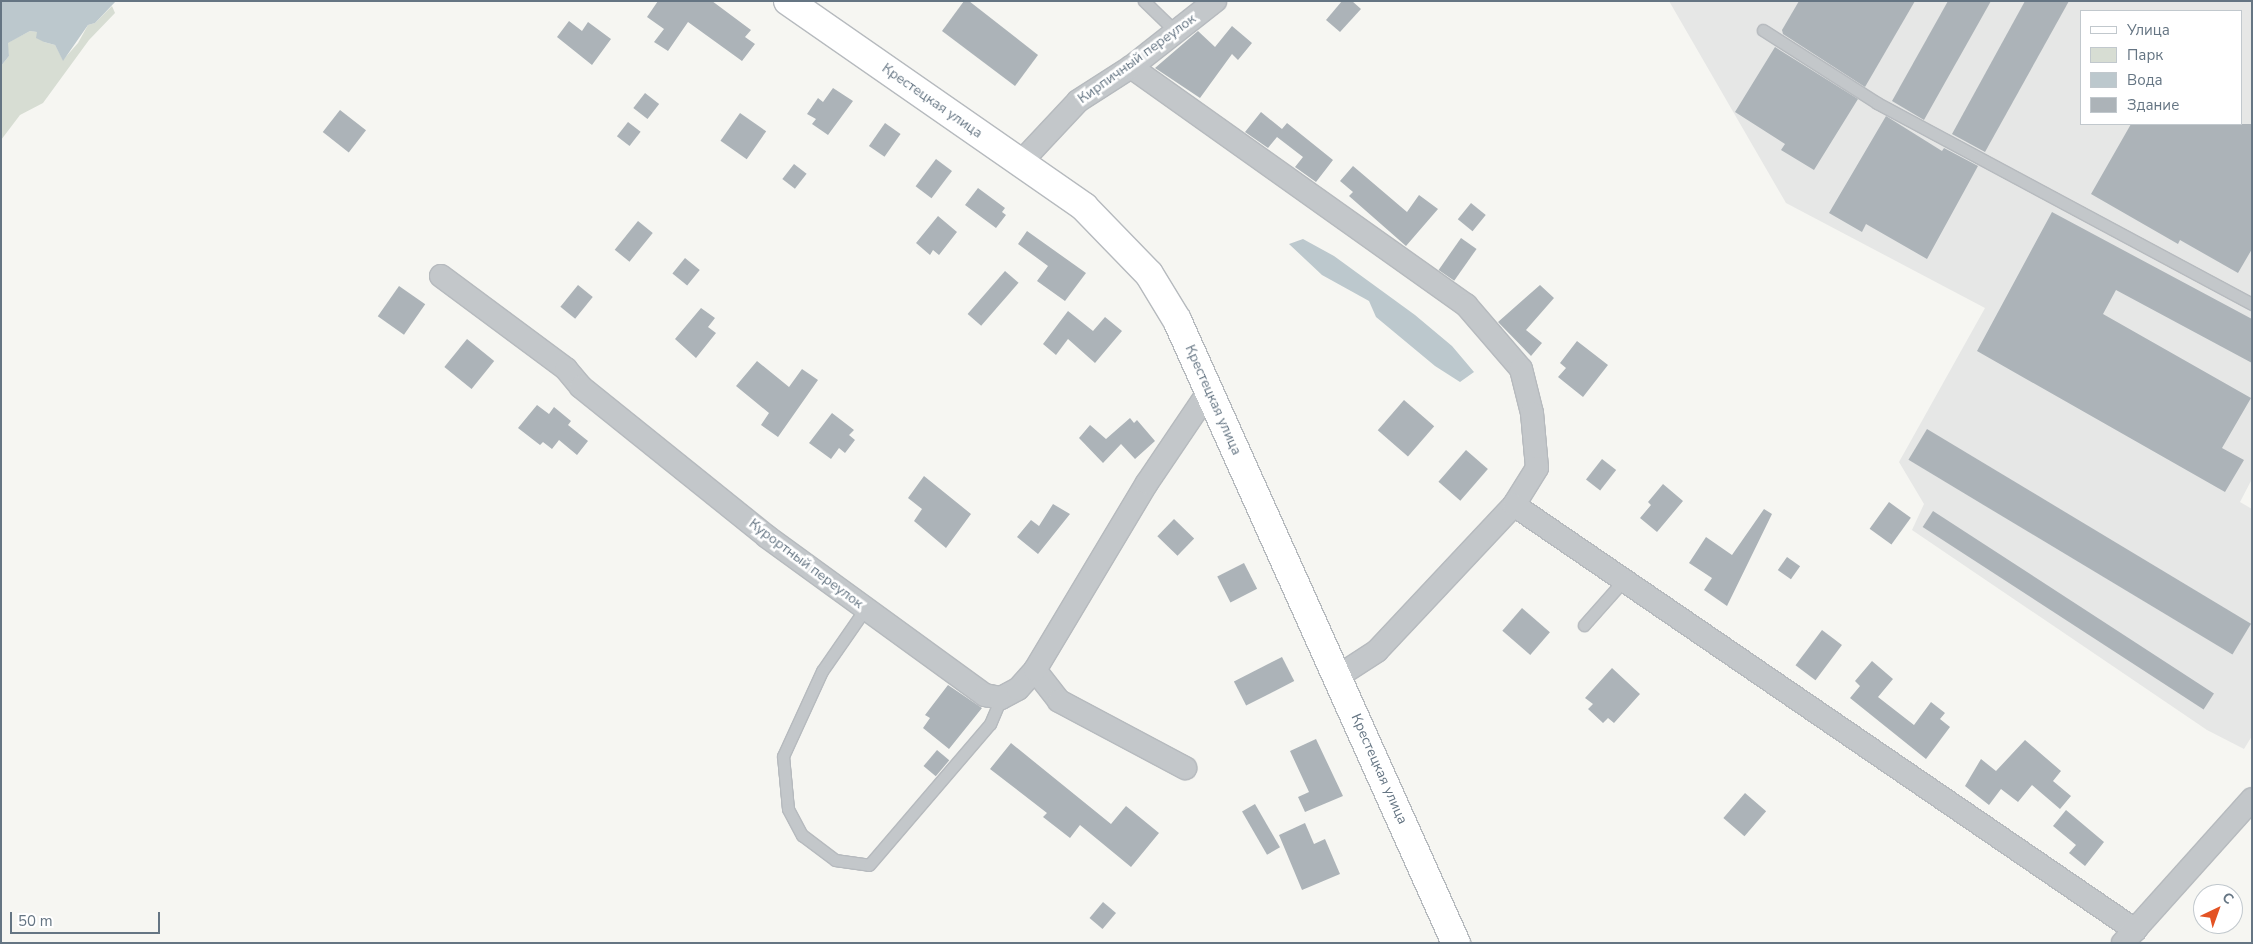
<!DOCTYPE html>
<meta charset="utf-8">
<style>
body{margin:0}
#map{position:relative;width:2253px;height:944px;overflow:hidden;background:#f6f6f2;font-family:"Nunito Sans",sans-serif}
div>[style]{position:absolute}
.built>*{inset:0;background:#e6e7e6}
.green>*{inset:0;background:#d7ddd3}
.water>*{inset:0;background:#bcc8cd}
.building>*{inset:0;background:#acb3b8;transform-origin:0 0}
.roads{filter:drop-shadow(1px 0 #b6babe) drop-shadow(-1px 0 #b6babe) drop-shadow(0 1px #b6babe) drop-shadow(0 -1px #b6babe)}
.lane>*{height:11px;margin:-5.5px;padding:0 5.5px;transform-origin:5.5px;border-radius:5.5px;background:#c3c7ca}
.street>*{height:22px;margin:-11px;padding:0 11px;transform-origin:11px;border-radius:11px;background:#c3c7ca}
.primary>*{height:28px;margin:-14px;padding:0 14px;transform-origin:14px;border-radius:14px;background:#fff}
span{translate:-50% -50%;white-space:nowrap;text-align:center;line-height:1.15;-webkit-text-stroke:5px #fff;paint-order:stroke}
.street-label{font-size:14px;color:#657583}
.frame{position:absolute;inset:0;border:2px solid #657583;pointer-events:none}
.legend{position:absolute;left:2080px;top:10px;width:162px;height:115px;box-sizing:border-box;background:#fff;border:1px solid #c1c8cd;margin:0;padding:6px 9px;list-style:none;font-size:15px;color:#657583}
.legend li{display:flex;align-items:center;gap:10px;height:25px}
.legend b{width:25px;border:1px solid #c1c8cd}
.north{position:absolute;left:2193px;top:884px;width:50px;height:50px;box-sizing:border-box;background:#fff;border:1px solid #c1c8cd;border-radius:50%;rotate:42deg;font-size:14px;font-weight:700;line-height:20px;text-align:center;color:#657583}
.north::after{content:'';display:block;margin:auto;width:18px;height:22px;background:#e35324;clip-path:polygon(50% 0,100% 100%,50% 72%,0 100%)}
.scale{position:absolute;left:10px;top:912px;width:150px;height:22px;box-sizing:border-box;border:2px solid #657583;border-top:0;padding-left:6px;font-size:15px;line-height:18px;white-space:nowrap;color:#657583;-webkit-text-stroke:4px #fff;paint-order:stroke}
</style>
<div id="map">
<div class="built">
<i style="clip-path:polygon(evenodd,1669px 1px,2252px 1px,2252px 479px,2240px 502px,2252px 509px,2252px 736px,2244px 749px,2207px 730px,1912px 530px,1924px 504px,1899px 462px,1985px 308px,1786px 203px,1669px 1px,2082px 11px,2242px 11px,2242px 124px,2082px 124px,2082px 11px)"></i>
</div>
<div class="green">
<i style="clip-path:polygon(112px 6px,115px 13px,89px 40px,43px 103px,20px 115px,1px 140px,1px 66px,9px 56px,7px 43px,30px 31px,38px 32px,44px 42px,55px 45px,63px 60px,78px 43px,88px 25px,95px 23px)"></i>
</div>
<div class="water">
<i style="clip-path:polygon(1px 1px,116px 1px,95px 23px,88px 25px,63px 61px,55px 45px,44px 42px,36px 38px,37px 32px,30px 31px,8px 43px,9px 56px,1px 66px)"></i>
<i style="clip-path:polygon(1303px 239px,1334px 256px,1415px 315px,1452px 346px,1474px 372px,1460px 382px,1435px 366px,1376px 317px,1369px 301px,1322px 275px,1289px 244px)"></i>
</div>
<div class="building">
<i style="clip-path:polygon(658px 1px,712px 1px,751px 30px,745px 37px,755px 44px,742px 61px,688px 22px,668px 51px,654px 42px,664px 29px,647px 17px)"></i>
<i style="clip-path:polygon(964px 1px,969px 1px,1038px 55px,1015px 86px,942px 31px)"></i>
<i style="clip-path:polygon(1342px 1px,1352px 1px,1361px 9px,1340px 32px,1326px 20px)"></i>
<i style="clip-path:polygon(1799px 1px,1915px 1px,1865px 87px,1783px 34px,1782px 30px)"></i>
<i style="clip-path:polygon(1948px 1px,1991px 1px,1924px 120px,1892px 101px)"></i>
<i style="clip-path:polygon(2025px 1px,2069px 1px,1985px 152px,1952px 134px)"></i>
<i style="clip-path:polygon(569px 21px,582px 31px,588px 22px,611px 39px,592px 65px,557px 37px)"></i>
<i style="clip-path:polygon(1232px 26px,1252px 43px,1238px 60px,1232px 54px,1200px 98px,1155px 68px,1198px 31px,1215px 47px)"></i>
<i style="clip-path:polygon(1775px 47px,1858px 99px,1814px 170px,1781px 150px,1785px 144px,1735px 112px)"></i>
<i style="clip-path:polygon(833px 88px,853px 101px,828px 135px,812px 124px,816px 119px,807px 114px,818px 98px,823px 102px)"></i>
<i style="left:645px;top:93px;width:18px;height:19px;rotate:38deg"></i>
<i style="left:340px;top:110px;width:33px;height:28px;rotate:38deg"></i>
<i style="clip-path:polygon(1261px 112px,1282px 129px,1287px 123px,1333px 160px,1316px 182px,1295px 167px,1303px 157px,1277px 137px,1268px 148px,1245px 132px)"></i>
<i style="left:740px;top:113px;width:32px;height:34px;rotate:35deg"></i>
<i style="clip-path:polygon(1886px 116px,1942px 151px,1944px 148px,1978px 166px,1927px 259px,1866px 224px,1862px 232px,1829px 213px)"></i>
<i style="left:628px;top:122px;width:16px;height:18px;rotate:38deg"></i>
<i style="left:885px;top:123px;width:19px;height:28px;rotate:35deg"></i>
<i style="clip-path:polygon(2131px 124px,2252px 124px,2252px 249px,2238px 273px,2180px 240px,2178px 244px,2091px 194px)"></i>
<i style="left:936px;top:159px;width:20px;height:34px;rotate:37deg"></i>
<i style="left:794px;top:164px;width:16px;height:19px;rotate:38deg"></i>
<i style="clip-path:polygon(1353px 166px,1407px 212px,1419px 195px,1438px 209px,1406px 246px,1349px 196px,1353px 192px,1340px 181px)"></i>
<i style="clip-path:polygon(978px 188px,1005px 208px,1002px 212px,1006px 215px,996px 228px,965px 205px)"></i>
<i style="left:1471px;top:203px;width:19px;height:21px;rotate:39deg"></i>
<i style="clip-path:polygon(2052px 212px,2252px 319px,2252px 363px,2116px 290px,2103px 314px,2251px 398px,2222px 448px,2244px 460px,2225px 492px,1977px 351px)"></i>
<i style="clip-path:polygon(938px 216px,957px 232px,939px 255px,933px 250px,930px 255px,916px 243px)"></i>
<i style="left:638px;top:221px;width:19px;height:37px;rotate:39deg"></i>
<i style="clip-path:polygon(1027px 231px,1086px 273px,1065px 301px,1037px 281px,1048px 266px,1018px 244px)"></i>
<i style="left:1461px;top:238px;width:19px;height:39px;rotate:35deg"></i>
<i style="left:685px;top:258px;width:19px;height:20px;rotate:39deg"></i>
<i style="left:1005px;top:271px;width:18px;height:57px;rotate:41deg"></i>
<i style="left:578px;top:285px;width:19px;height:28px;rotate:39deg"></i>
<i style="clip-path:polygon(1540px 285px,1554px 298px,1526px 330px,1542px 343px,1531px 356px,1498px 322px)"></i>
<i style="left:399px;top:286px;width:32px;height:37px;rotate:35deg"></i>
<i style="clip-path:polygon(701px 308px,715px 318px,708px 327px,716px 333px,696px 358px,675px 339px)"></i>
<i style="clip-path:polygon(1068px 311px,1093px 331px,1105px 317px,1122px 331px,1095px 363px,1068px 339px,1056px 355px,1043px 344px)"></i>
<i style="left:467px;top:339px;width:35px;height:36px;rotate:39deg"></i>
<i style="clip-path:polygon(1577px 341px,1608px 365px,1583px 397px,1558px 377px,1566px 368px,1560px 363px)"></i>
<i style="clip-path:polygon(757px 361px,789px 387px,802px 369px,818px 380px,778px 437px,761px 425px,769px 413px,736px 386px)"></i>
<i style="left:1404px;top:400px;width:40px;height:40px;rotate:41deg"></i>
<i style="clip-path:polygon(537px 405px,549px 414px,554px 407px,571px 421px,568px 425px,588px 441px,577px 455px,559px 440px,552px 449px,543px 442px,540px 445px,518px 428px)"></i>
<i style="clip-path:polygon(832px 413px,854px 430px,849px 435px,855px 440px,845px 453px,839px 448px,831px 459px,809px 443px)"></i>
<i style="clip-path:polygon(1130px 418px,1134px 423px,1137px 420px,1155px 441px,1135px 459px,1121px 444px,1103px 463px,1079px 438px,1090px 425px,1106px 439px)"></i>
<i style="left:1927px;top:429px;width:378px;height:36px;rotate:31deg"></i>
<i style="left:1466px;top:450px;width:29px;height:42px;rotate:41deg"></i>
<i style="left:1602px;top:459px;width:18px;height:26px;rotate:38deg"></i>
<i style="clip-path:polygon(924px 476px,971px 514px,946px 548px,914px 521px,922px 509px,908px 498px)"></i>
<i style="clip-path:polygon(1663px 484px,1683px 501px,1657px 532px,1640px 518px,1651px 505px,1648px 502px)"></i>
<i style="left:1889px;top:502px;width:27px;height:33px;rotate:36deg"></i>
<i style="clip-path:polygon(1053px 504px,1070px 514px,1038px 554px,1017px 537px,1031px 520px,1039px 526px)"></i>
<i style="clip-path:polygon(1764px 509px,1772px 514px,1727px 606px,1704px 590px,1712px 578px,1689px 563px,1706px 537px,1732px 555px)"></i>
<i style="left:1933px;top:511px;width:335px;height:19px;rotate:33deg"></i>
<i style="left:1174px;top:519px;width:28px;height:24px;rotate:44deg"></i>
<i style="left:1787px;top:557px;width:16px;height:16px;rotate:35deg"></i>
<i style="left:1244px;top:563px;width:29px;height:30px;rotate:63deg"></i>
<i style="left:1522px;top:608px;width:37px;height:30px;rotate:41deg"></i>
<i style="left:1822px;top:630px;width:25px;height:44px;rotate:37deg"></i>
<i style="left:1282px;top:657px;width:27px;height:54px;rotate:63deg"></i>
<i style="clip-path:polygon(1872px 661px,1893px 679px,1878px 697px,1914px 725px,1931px 702px,1945px 713px,1940px 719px,1950px 727px,1926px 759px,1850px 698px,1860px 686px,1855px 681px)"></i>
<i style="clip-path:polygon(1612px 668px,1640px 694px,1614px 723px,1608px 718px,1603px 723px,1588px 709px,1593px 704px,1585px 698px)"></i>
<i style="clip-path:polygon(948px 685px,982px 708px,949px 749px,923px 728px,930px 718px,925px 715px)"></i>
<i style="clip-path:polygon(1316px 739px,1343px 796px,1305px 812px,1298px 797px,1309px 792px,1290px 751px)"></i>
<i style="clip-path:polygon(2025px 740px,2061px 771px,2053px 781px,2071px 796px,2060px 809px,2032px 785px,2018px 802px,2001px 789px,1989px 805px,1965px 786px,1981px 759px,1996px 771px)"></i>
<i style="clip-path:polygon(1011px 743px,1111px 824px,1126px 806px,1159px 833px,1131px 867px,1080px 825px,1070px 838px,1043px 817px,1047px 813px,990px 769px)"></i>
<i style="left:937px;top:750px;width:16px;height:21px;rotate:40deg"></i>
<i style="left:1745px;top:793px;width:28px;height:33px;rotate:41deg"></i>
<i style="left:1255px;top:804px;width:50px;height:15px;rotate:60deg"></i>
<i style="clip-path:polygon(2066px 810px,2104px 842px,2085px 866px,2069px 853px,2076px 845px,2053px 826px)"></i>
<i style="clip-path:polygon(1305px 823px,1314px 844px,1325px 839px,1340px 874px,1302px 890px,1279px 835px)"></i>
<i style="left:1103px;top:902px;width:17px;height:21px;rotate:40deg"></i>
</div>
<div class="roads">
<div class="lane">
<i style="left:1144px;top:1px;width:45px;rotate:44.1deg"></i>
<i style="left:1763px;top:30px;width:135px;rotate:32.6deg"></i>
<i style="left:1877px;top:103px;width:425px;rotate:28.2deg"></i>
<i style="left:865px;top:609px;width:75px;rotate:124.7deg"></i>
<i style="left:822px;top:671px;width:94px;rotate:114.6deg"></i>
<i style="left:783px;top:756px;width:53px;rotate:84.6deg"></i>
<i style="left:788px;top:809px;width:30px;rotate:62deg"></i>
<i style="left:802px;top:835px;width:41px;rotate:37.1deg"></i>
<i style="left:835px;top:860px;width:34px;rotate:8deg"></i>
<i style="left:869px;top:865px;width:186px;rotate:-49.4deg"></i>
<i style="left:990px;top:724px;width:28px;rotate:-67deg"></i>
<i style="left:1584px;top:625px;width:60px;rotate:-48.4deg"></i>
</div>
<div class="street">
<i style="left:1131px;top:67px;width:411px;rotate:35.4deg"></i>
<i style="left:1466px;top:305px;width:84px;rotate:49.3deg"></i>
<i style="left:1521px;top:369px;width:45px;rotate:76deg"></i>
<i style="left:1532px;top:413px;width:55px;rotate:84.8deg"></i>
<i style="left:1537px;top:468px;width:44px;rotate:121.9deg"></i>
<i style="left:1514px;top:505px;width:200px;rotate:133.2deg"></i>
<i style="left:1377px;top:651px;width:48px;rotate:147deg"></i>
<i style="left:1021px;top:162px;width:83px;rotate:-46.9deg"></i>
<i style="left:1078px;top:101px;width:63px;rotate:-32.7deg"></i>
<i style="left:1131px;top:67px;width:107px;rotate:-38.2deg"></i>
<i style="left:441px;top:276px;width:156px;rotate:36.6deg"></i>
<i style="left:566px;top:369px;width:23px;rotate:50deg"></i>
<i style="left:581px;top:387px;width:238px;rotate:38.8deg"></i>
<i style="left:766px;top:536px;width:271px;rotate:36deg"></i>
<i style="left:985px;top:695px;width:16px;rotate:11deg"></i>
<i style="left:1001px;top:698px;width:19px;rotate:-28deg"></i>
<i style="left:1018px;top:689px;width:25px;rotate:-48deg"></i>
<i style="left:1035px;top:670px;width:39px;rotate:52deg"></i>
<i style="left:1059px;top:701px;width:143px;rotate:28deg"></i>
<i style="left:1514px;top:505px;width:753px;rotate:34.39deg"></i>
<i style="left:1035px;top:670px;width:218px;rotate:-59.1deg"></i>
<i style="left:1147px;top:483px;width:111px;rotate:-56deg"></i>
<i style="left:2123px;top:943px;width:193px;rotate:-48.1deg"></i>
</div>
<div class="primary">
<i style="left:788px;top:1px;width:361px;rotate:34.8deg"></i>
<i style="left:1084px;top:207px;width:93px;rotate:45.9deg"></i>
<i style="left:1149px;top:274px;width:54px;rotate:58.7deg"></i>
<i style="left:1177px;top:320px;width:683px;rotate:65.88deg"></i>
</div>
</div>
<div class="street-label">
<span style="left:1137px;top:59px;rotate:-36deg">Кирпичный переулок</span>
<span style="left:932px;top:101px;rotate:35deg">Крестецкая улица</span>
<span style="left:1213px;top:400px;rotate:66deg">Крестецкая улица</span>
<span style="left:806px;top:564px;rotate:37deg">Курортный переулок</span>
<span style="left:1379px;top:769px;rotate:66deg">Крестецкая улица</span>
</div>
<div class="frame"></div>
<ul class="legend">
<li><b style="height:6px;background:#fff"></b>Улица</li>
<li><b style="height:14px;background:#d7ddd3"></b>Парк</li>
<li><b style="height:14px;background:#bcc8cd"></b>Вода</li>
<li><b style="height:14px;background:#acb3b8"></b>Здание</li>
</ul>
<div class="north">С</div>
<div class="scale">50 m</div>
</div>
